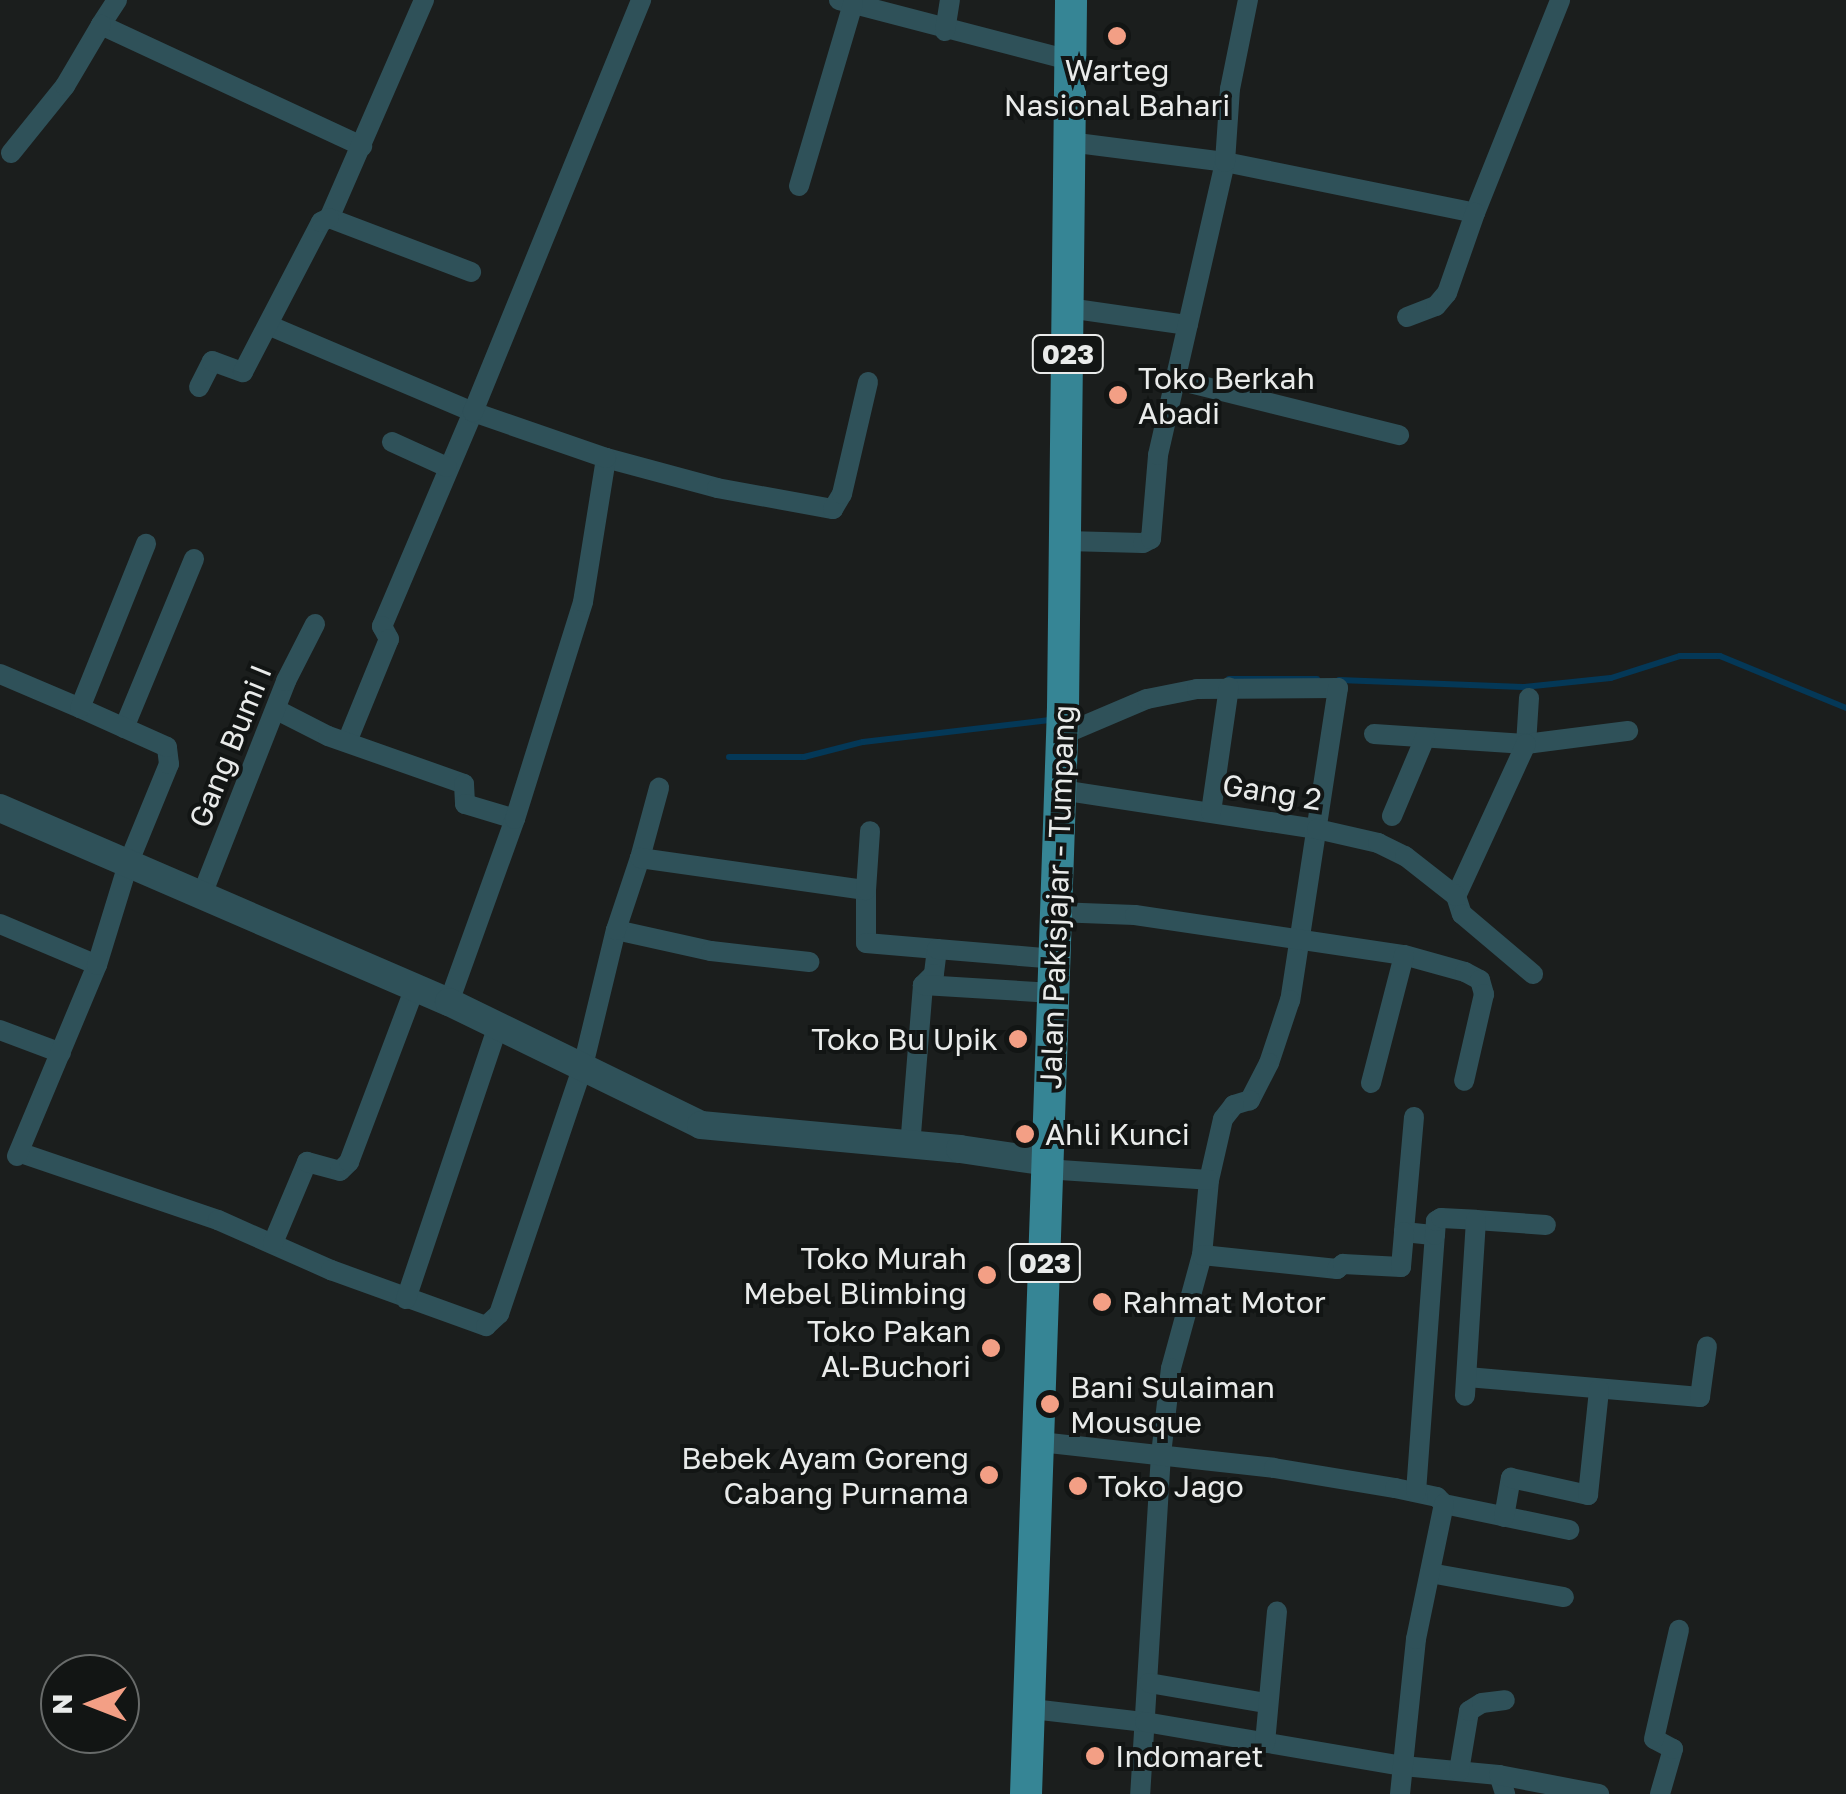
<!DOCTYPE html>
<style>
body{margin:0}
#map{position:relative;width:1846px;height:1794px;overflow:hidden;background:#1b1e1d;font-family:"Golos Text",sans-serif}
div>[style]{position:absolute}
.stream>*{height:6px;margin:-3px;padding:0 3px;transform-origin:3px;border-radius:3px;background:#043857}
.minor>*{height:20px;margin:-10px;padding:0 10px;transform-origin:10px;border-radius:10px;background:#2f5159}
.tertiary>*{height:28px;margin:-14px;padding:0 14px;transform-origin:14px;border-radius:14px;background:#2f5159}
.primary>*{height:32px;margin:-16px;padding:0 16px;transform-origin:16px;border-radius:16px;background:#368595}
.dots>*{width:28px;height:28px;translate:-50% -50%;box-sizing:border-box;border:5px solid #121514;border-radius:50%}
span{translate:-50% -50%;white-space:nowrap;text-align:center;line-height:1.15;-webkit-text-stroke:8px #121514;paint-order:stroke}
.shield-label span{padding:2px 8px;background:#121514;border:2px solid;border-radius:8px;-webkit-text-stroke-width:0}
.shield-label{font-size:28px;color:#e9ebea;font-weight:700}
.poi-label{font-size:30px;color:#e9ebea}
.left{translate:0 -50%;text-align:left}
.right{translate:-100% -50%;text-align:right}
.street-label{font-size:30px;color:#e9ebea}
.north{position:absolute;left:40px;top:1654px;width:100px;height:100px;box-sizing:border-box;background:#121514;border:2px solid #686b6a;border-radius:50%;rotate:270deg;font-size:28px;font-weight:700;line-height:40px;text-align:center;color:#e9ebea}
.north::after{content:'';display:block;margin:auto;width:35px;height:45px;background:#f39f85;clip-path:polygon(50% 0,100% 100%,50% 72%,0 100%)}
</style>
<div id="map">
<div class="stream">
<i style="left:1229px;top:679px;width:88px"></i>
<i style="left:1339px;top:680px;width:184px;rotate:2.2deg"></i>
<i style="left:1523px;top:687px;width:88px;rotate:-5.8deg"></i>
<i style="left:1611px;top:678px;width:72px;rotate:-17.7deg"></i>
<i style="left:1680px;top:656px;width:40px"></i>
<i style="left:1720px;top:656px;width:136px;rotate:22.4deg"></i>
<i style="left:729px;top:757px;width:75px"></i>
<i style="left:804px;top:757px;width:61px;rotate:-14.3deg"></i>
<i style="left:863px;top:742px;width:188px;rotate:-6.7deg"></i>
</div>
<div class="minor">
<i style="left:117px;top:0;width:30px;rotate:123deg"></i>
<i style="left:101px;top:25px;width:288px;rotate:24.9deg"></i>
<i style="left:424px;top:0;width:238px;rotate:113.5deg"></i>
<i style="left:329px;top:218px;width:152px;rotate:20.8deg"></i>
<i style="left:839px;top:0;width:238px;rotate:14.6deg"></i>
<i style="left:945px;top:31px;width:31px;rotate:-81deg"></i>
<i style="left:1069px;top:142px;width:157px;rotate:7.3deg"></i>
<i style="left:1225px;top:162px;width:255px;rotate:11.5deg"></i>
<i style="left:1475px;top:213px;width:229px;rotate:-68.2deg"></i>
<i style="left:11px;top:153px;width:86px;rotate:-51.1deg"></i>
<i style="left:65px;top:86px;width:71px;rotate:-59.5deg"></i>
<i style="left:799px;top:186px;width:190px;rotate:-73.5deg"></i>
<i style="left:1068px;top:308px;width:121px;rotate:8.1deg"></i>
<i style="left:1407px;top:317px;width:31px;rotate:-21deg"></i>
<i style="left:1436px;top:306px;width:17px;rotate:-50deg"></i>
<i style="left:1447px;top:293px;width:85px;rotate:-70.7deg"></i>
<i style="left:268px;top:325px;width:223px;rotate:23deg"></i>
<i style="left:473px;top:412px;width:233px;rotate:113deg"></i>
<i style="left:382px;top:626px;width:15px;rotate:62deg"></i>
<i style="left:389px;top:639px;width:111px;rotate:112.2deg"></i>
<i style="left:1174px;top:379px;width:232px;rotate:14deg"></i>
<i style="left:199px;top:387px;width:29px;rotate:-63deg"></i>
<i style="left:212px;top:361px;width:33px;rotate:20deg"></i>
<i style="left:243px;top:372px;width:169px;rotate:-62.5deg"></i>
<i style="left:321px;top:222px;width:9px;rotate:-27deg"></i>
<i style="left:392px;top:442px;width:60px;rotate:24.4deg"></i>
<i style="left:606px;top:458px;width:115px;rotate:15.1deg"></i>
<i style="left:717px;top:488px;width:118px;rotate:10.3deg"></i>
<i style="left:833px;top:509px;width:17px;rotate:-59deg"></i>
<i style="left:842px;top:494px;width:115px;rotate:-76.9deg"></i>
<i style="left:1066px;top:541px;width:77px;rotate:1.5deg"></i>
<i style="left:1143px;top:543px;width:9px;rotate:-27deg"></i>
<i style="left:1151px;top:539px;width:84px;rotate:-85.2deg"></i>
<i style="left:1158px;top:455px;width:301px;rotate:-77.1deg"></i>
<i style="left:1225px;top:162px;width:73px;rotate:-86.1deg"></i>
<i style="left:1230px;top:89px;width:91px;rotate:-78.6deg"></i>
<i style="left:0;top:674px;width:87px;rotate:23deg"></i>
<i style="left:1529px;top:698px;width:46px;rotate:93.7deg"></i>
<i style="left:1526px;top:744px;width:103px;rotate:-7.3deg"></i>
<i style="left:277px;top:710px;width:57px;rotate:27deg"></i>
<i style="left:328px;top:736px;width:144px;rotate:19.4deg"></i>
<i style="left:464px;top:784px;width:20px;rotate:87deg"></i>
<i style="left:465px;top:804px;width:52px;rotate:16.7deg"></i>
<i style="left:124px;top:728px;width:183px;rotate:-67.5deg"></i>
<i style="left:1374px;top:734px;width:152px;rotate:3.8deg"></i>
<i style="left:1526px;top:744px;width:167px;rotate:114.7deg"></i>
<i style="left:1456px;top:896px;width:19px;rotate:72deg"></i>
<i style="left:1462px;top:914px;width:93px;rotate:40.2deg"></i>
<i style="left:1062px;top:735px;width:92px;rotate:-23deg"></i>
<i style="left:1147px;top:699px;width:51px;rotate:-11.3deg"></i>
<i style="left:1197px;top:689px;width:141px;rotate:-0.4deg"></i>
<i style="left:1338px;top:688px;width:316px;rotate:98.7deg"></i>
<i style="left:1290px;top:1000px;width:66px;rotate:108.4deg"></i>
<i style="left:1269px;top:1063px;width:42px;rotate:117.2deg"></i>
<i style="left:1250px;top:1100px;width:17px;rotate:163deg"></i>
<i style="left:1234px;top:1105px;width:18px;rotate:128deg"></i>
<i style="left:1223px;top:1119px;width:63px;rotate:102.9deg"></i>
<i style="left:1209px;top:1180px;width:75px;rotate:95.3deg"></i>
<i style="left:1202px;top:1255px;width:117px;rotate:105.3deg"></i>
<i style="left:1171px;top:1368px;width:87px;rotate:96.6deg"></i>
<i style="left:1161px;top:1454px;width:341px;rotate:93.5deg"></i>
<i style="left:1061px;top:790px;width:259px;rotate:8.7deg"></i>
<i style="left:1317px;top:829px;width:63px;rotate:12.9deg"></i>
<i style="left:1378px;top:843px;width:30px;rotate:26deg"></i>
<i style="left:1405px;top:856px;width:65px;rotate:38.1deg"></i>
<i style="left:1211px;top:812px;width:126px;rotate:-81.8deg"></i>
<i style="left:1392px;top:816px;width:85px;rotate:-67.1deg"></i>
<i style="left:640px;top:858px;width:73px;rotate:-74.8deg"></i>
<i style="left:866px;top:890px;width:53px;rotate:90deg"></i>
<i style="left:866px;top:943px;width:71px;rotate:4.8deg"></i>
<i style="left:937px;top:949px;width:25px;rotate:97deg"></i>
<i style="left:934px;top:974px;width:16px;rotate:135deg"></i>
<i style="left:923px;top:985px;width:161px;rotate:94.6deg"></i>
<i style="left:203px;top:892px;width:227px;rotate:-68.5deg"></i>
<i style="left:286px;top:681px;width:64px;rotate:-63deg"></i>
<i style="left:1056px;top:912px;width:79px;rotate:2.2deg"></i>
<i style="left:1135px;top:915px;width:272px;rotate:8.5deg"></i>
<i style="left:1404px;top:955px;width:63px;rotate:15.6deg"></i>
<i style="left:1465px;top:972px;width:17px;rotate:28deg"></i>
<i style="left:1480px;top:980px;width:15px;rotate:74deg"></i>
<i style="left:1484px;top:994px;width:89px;rotate:102.9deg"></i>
<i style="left:0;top:924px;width:105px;rotate:22.9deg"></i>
<i style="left:616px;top:930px;width:97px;rotate:12.5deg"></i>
<i style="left:711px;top:951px;width:99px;rotate:6.4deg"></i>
<i style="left:937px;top:949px;width:118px;rotate:4.8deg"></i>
<i style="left:923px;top:985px;width:130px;rotate:3.5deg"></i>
<i style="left:449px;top:1002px;width:195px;rotate:-70.2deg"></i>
<i style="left:515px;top:819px;width:227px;rotate:-72.6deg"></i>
<i style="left:583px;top:602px;width:146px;rotate:-80.9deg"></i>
<i style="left:606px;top:458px;width:141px;rotate:-160.9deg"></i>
<i style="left:473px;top:412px;width:445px;rotate:-67.8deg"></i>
<i style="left:0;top:1030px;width:65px;rotate:20.7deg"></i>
<i style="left:1371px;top:1083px;width:132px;rotate:-75.5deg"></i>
<i style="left:1414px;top:1117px;width:115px;rotate:95deg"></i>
<i style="left:1404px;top:1232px;width:31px;rotate:6deg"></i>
<i style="left:21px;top:1153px;width:208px;rotate:18.8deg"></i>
<i style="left:218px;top:1220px;width:124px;rotate:23.9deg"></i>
<i style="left:331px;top:1270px;width:165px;rotate:19.9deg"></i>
<i style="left:486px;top:1326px;width:18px;rotate:-43deg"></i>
<i style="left:499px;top:1314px;width:262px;rotate:-71.3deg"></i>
<i style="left:583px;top:1066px;width:140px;rotate:-76.4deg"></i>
<i style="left:616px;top:930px;width:76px;rotate:-71.6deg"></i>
<i style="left:640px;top:858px;width:228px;rotate:8.1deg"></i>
<i style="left:866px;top:890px;width:59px;rotate:-86.1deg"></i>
<i style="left:17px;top:1156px;width:207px;rotate:-67.3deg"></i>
<i style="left:97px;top:965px;width:106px;rotate:-72.9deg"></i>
<i style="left:128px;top:864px;width:108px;rotate:-67.7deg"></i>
<i style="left:169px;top:764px;width:17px;rotate:-97deg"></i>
<i style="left:167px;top:747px;width:95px;rotate:-155.9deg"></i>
<i style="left:80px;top:708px;width:177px;rotate:-68.1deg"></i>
<i style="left:1048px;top:1162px;width:14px;rotate:34deg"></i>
<i style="left:1060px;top:1170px;width:149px;rotate:3.8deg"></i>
<i style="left:1476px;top:1220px;width:70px;rotate:4.1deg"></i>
<i style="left:273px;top:1243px;width:88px;rotate:-67.2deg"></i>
<i style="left:307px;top:1162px;width:34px;rotate:15deg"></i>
<i style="left:340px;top:1171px;width:13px;rotate:-45deg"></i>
<i style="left:349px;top:1162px;width:187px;rotate:-69.3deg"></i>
<i style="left:1202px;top:1255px;width:136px;rotate:5.9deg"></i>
<i style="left:1337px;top:1269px;width:8px;rotate:-40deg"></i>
<i style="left:1343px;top:1264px;width:58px;rotate:3deg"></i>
<i style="left:1401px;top:1267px;width:35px;rotate:-85deg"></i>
<i style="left:406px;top:1299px;width:288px;rotate:-71.4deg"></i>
<i style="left:1467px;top:1377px;width:234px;rotate:4.9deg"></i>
<i style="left:1700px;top:1397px;width:51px;rotate:-82.2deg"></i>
<i style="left:1040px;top:1442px;width:235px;rotate:6.3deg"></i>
<i style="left:1274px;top:1468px;width:123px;rotate:9.4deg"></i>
<i style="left:1395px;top:1488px;width:43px;rotate:12.1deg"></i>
<i style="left:1437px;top:1497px;width:10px;rotate:45deg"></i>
<i style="left:1444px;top:1504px;width:128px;rotate:11.7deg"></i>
<i style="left:1416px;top:1492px;width:258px;rotate:-85.8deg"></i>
<i style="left:1435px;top:1235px;width:14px;rotate:-86deg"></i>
<i style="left:1436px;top:1221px;width:6px;rotate:-31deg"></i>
<i style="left:1441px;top:1218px;width:35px;rotate:3deg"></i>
<i style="left:1476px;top:1220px;width:176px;rotate:93.6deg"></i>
<i style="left:1504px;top:1517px;width:40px;rotate:-80deg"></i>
<i style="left:1511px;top:1478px;width:79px;rotate:12.4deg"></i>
<i style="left:1588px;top:1495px;width:106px;rotate:-84deg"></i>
<i style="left:1430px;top:1573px;width:136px;rotate:10.2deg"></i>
<i style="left:1149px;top:1683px;width:119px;rotate:9.7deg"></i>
<i style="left:1032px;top:1709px;width:114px;rotate:6.6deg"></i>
<i style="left:1145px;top:1722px;width:262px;rotate:9.7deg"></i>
<i style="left:1403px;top:1766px;width:96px;rotate:5.4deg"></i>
<i style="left:1499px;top:1775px;width:20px;rotate:72deg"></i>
<i style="left:1265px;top:1743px;width:132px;rotate:-84.8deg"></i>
<i style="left:1459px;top:1771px;width:61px;rotate:-80.5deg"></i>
<i style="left:1469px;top:1711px;width:15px;rotate:-32deg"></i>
<i style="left:1482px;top:1703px;width:23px;rotate:-7deg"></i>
<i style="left:1499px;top:1775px;width:102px;rotate:10.8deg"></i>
<i style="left:1400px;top:1794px;width:156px;rotate:-84.1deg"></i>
<i style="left:1416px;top:1639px;width:138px;rotate:-78.3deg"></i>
<i style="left:1660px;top:1794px;width:47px;rotate:-73.9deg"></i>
<i style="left:1673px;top:1749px;width:21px;rotate:-152deg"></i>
<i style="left:1654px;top:1739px;width:112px;rotate:-77.1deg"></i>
</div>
<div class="tertiary">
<i style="left:0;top:808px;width:489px;rotate:23.4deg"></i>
<i style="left:449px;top:1002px;width:280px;rotate:26deg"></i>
<i style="left:701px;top:1125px;width:260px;rotate:5.3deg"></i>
<i style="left:960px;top:1149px;width:89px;rotate:8.4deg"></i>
</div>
<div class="primary">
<i style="left:1026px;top:1794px;width:1087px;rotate:-88.05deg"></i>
<i style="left:1063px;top:708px;width:708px;rotate:-89.35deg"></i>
</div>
<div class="dots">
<i style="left:1117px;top:36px;background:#f39f85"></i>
<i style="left:1118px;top:395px;background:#f39f85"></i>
<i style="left:1018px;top:1039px;background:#f39f85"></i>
<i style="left:1025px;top:1134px;background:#f39f85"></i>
<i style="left:987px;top:1275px;background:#f39f85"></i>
<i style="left:1102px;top:1302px;background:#f39f85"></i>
<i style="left:991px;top:1348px;background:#f39f85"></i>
<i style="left:1050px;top:1404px;background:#f39f85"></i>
<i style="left:989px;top:1475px;background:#f39f85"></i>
<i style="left:1078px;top:1486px;background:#f39f85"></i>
<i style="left:1095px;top:1756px;background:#f39f85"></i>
</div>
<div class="shield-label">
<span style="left:1068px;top:354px">023</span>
<span style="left:1045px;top:1263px">023</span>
</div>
<div class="poi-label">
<span style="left:1117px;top:87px">Warteg<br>Nasional Bahari</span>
<span class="left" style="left:1138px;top:395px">Toko Berkah<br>Abadi</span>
<span class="right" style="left:998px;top:1039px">Toko Bu Upik</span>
<span class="left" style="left:1045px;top:1134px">Ahli Kunci</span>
<span class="right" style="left:967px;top:1275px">Toko Murah<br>Mebel Blimbing</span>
<span class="left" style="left:1122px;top:1302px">Rahmat Motor</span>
<span class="right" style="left:971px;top:1348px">Toko Pakan<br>Al-Buchori</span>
<span class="left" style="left:1070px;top:1404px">Bani Sulaiman<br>Mousque</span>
<span class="right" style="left:969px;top:1475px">Bebek Ayam Goreng<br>Cabang Purnama</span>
<span class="left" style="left:1098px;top:1486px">Toko Jago</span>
<span class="left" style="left:1115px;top:1756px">Indomaret</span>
</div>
<div class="street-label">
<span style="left:230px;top:746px;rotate:-68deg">Gang Bumi I</span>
<span style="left:1272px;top:792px;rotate:9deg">Gang 2</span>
<span style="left:1057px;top:897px;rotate:-88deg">Jalan Pakisjajar - Tumpang</span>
</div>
<div class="north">N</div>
</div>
